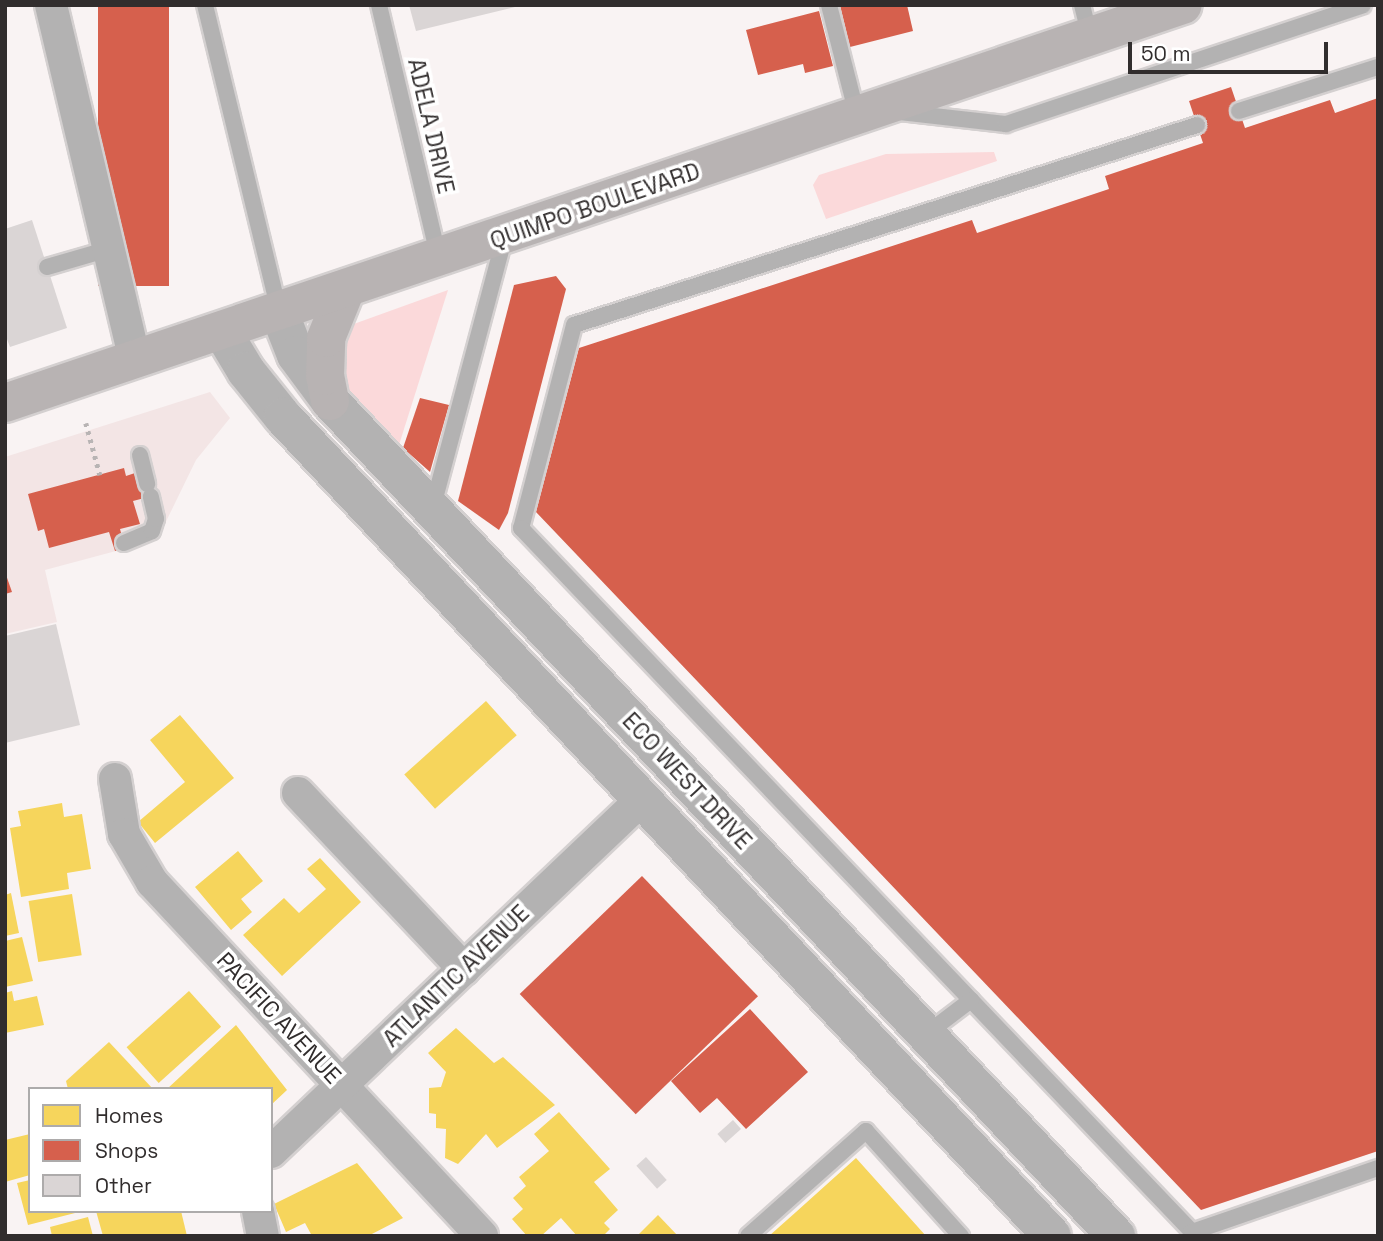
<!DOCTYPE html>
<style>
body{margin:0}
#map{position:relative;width:1383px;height:1241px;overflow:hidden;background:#f9f3f3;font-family:"Space Grotesk",sans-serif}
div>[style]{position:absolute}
.built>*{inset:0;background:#f3e5e5}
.green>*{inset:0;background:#fbd9da}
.homes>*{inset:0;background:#f6d55c;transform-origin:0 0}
.shops>*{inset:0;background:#d6604d;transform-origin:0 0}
.building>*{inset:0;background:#dad5d5;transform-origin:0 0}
.path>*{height:4.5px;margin-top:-2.25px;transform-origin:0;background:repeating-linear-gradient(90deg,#b8b4b4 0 3.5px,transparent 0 8.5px)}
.roads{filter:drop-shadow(2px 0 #d4d0d0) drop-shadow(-2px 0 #d4d0d0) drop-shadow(0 2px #d4d0d0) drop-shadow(0 -2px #d4d0d0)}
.service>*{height:16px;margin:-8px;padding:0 8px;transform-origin:8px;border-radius:8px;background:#b3b2b2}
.minor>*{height:32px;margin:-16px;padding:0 16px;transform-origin:16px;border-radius:16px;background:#b3b2b2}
.tertiary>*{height:38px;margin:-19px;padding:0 19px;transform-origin:19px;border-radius:19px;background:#b3b2b2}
.primary>*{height:38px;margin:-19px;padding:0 19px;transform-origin:19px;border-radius:19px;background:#b8b3b3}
span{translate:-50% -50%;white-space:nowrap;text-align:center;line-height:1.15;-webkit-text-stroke:7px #fff;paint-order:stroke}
.street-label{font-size:23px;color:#312d2d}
.frame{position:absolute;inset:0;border:7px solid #312d2d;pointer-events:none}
.legend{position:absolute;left:28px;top:1087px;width:245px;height:126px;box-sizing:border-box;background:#fff;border:2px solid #adabab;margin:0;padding:9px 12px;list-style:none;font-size:21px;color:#312d2d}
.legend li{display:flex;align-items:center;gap:14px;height:35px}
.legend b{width:35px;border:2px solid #adabab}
.scale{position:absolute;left:1128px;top:42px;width:200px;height:32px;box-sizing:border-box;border:4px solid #312d2d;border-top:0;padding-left:9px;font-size:21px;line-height:24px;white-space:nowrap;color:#312d2d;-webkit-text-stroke:5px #fff;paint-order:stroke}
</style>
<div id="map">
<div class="built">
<i style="clip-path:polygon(210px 392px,230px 418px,196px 460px,157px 540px,45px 570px,57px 622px,5px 634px,5px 457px)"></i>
</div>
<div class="green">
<i style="clip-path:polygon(994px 152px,997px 161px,826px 219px,813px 185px,819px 175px,886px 154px)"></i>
<i style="clip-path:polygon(448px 290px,398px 448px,348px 394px,338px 347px,351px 325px)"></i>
</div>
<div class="homes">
<i style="left:486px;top:701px;width:46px;height:110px;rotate:48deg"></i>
<i style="clip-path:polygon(180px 715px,234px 778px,155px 843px,138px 822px,185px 782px,150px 740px)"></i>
<i style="clip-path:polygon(62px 803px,64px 817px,82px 814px,91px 869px,67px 873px,69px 889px,21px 897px,10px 828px,21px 826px,18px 811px)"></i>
<i style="clip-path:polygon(238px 851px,263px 881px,241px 899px,252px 912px,231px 930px,195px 887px)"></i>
<i style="clip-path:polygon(320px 858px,361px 902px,282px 976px,243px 935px,284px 898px,299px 913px,326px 889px,307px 869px)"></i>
<i style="clip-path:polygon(11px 893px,19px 933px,5px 936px,5px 895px)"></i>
<i style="left:72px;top:894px;width:62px;height:44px;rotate:81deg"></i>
<i style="clip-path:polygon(22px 937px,33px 981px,5px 987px,5px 941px)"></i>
<i style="clip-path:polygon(12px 991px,14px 1001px,37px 996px,44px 1025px,5px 1033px,5px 993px)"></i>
<i style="left:189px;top:991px;width:48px;height:84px;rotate:48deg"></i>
<i style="clip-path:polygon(236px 1025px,287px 1090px,271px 1105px,271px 1089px,167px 1089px)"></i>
<i style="clip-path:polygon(456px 1028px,494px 1063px,503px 1057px,555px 1105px,497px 1148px,486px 1134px,458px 1164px,445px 1158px,446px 1129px,436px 1128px,436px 1114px,429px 1113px,429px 1088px,441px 1087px,446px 1072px,428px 1053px)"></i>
<i style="clip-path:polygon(109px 1042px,153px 1089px,68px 1089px,66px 1081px)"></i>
<i style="clip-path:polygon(559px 1112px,610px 1169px,594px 1182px,618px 1210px,604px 1223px,610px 1229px,603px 1236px,577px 1236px,561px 1218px,541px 1236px,527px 1236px,512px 1219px,523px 1209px,513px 1198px,526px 1186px,519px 1177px,549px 1151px,534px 1134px)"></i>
<i style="clip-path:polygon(30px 1134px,30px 1175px,5px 1182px,5px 1140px)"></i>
<i style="clip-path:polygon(856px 1158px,926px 1236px,769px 1236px,796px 1212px)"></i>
<i style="clip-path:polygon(357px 1163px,403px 1218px,368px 1236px,312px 1236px,305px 1223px,286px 1232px,274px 1204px)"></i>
<i style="clip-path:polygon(30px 1180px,30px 1211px,79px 1212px,28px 1225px,17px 1183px)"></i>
<i style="clip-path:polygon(96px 1211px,181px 1211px,187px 1236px,103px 1236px)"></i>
<i style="clip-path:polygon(658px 1215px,678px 1236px,637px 1236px)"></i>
<i style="clip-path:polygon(88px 1217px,93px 1236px,52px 1236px,50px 1227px)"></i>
</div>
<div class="shops">
<i style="left:98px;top:5px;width:71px;height:281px"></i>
<i style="clip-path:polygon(840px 5px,907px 5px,913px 31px,850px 47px)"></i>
<i style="clip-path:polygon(819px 11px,833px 66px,805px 73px,803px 64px,758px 75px,746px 30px)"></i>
<i style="clip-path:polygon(1231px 87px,1245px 128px,1330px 100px,1335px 113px,1378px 98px,1378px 1151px,1201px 1210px,536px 512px,579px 348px,972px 220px,977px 233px,1109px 189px,1105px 176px,1203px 143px,1189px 101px)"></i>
<i style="clip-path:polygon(556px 276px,566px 289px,508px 513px,499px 530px,458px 501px,514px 285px)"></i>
<i style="clip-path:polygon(420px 398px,449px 405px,430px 472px,403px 448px)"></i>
<i style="clip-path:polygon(124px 468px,126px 476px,138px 472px,153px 483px,156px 495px,133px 501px,140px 524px,120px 529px,125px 548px,115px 551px,109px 532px,49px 548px,44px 529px,38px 531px,28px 494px)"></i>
<i style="clip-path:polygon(5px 572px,12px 592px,5px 594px)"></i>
<i style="left:642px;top:876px;width:167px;height:170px;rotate:46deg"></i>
<i style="clip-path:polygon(750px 1009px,808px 1072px,746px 1129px,717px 1098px,700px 1113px,671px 1081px)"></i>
</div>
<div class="building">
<i style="clip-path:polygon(409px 5px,519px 5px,519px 6px,416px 31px)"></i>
<i style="clip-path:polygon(32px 220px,67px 328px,10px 347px,5px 334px,5px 229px)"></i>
<i style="clip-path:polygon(56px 624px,80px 725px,5px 743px,5px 636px)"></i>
<i style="left:733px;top:1120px;width:12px;height:21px;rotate:48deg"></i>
<i style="left:646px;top:1157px;width:31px;height:13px;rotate:48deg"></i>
</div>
<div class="path">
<i style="left:86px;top:423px;width:54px;rotate:74.9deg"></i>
</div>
<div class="roads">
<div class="service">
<i style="left:205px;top:5px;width:316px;rotate:76.4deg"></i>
<i style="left:379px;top:5px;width:260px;rotate:76.7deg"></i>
<i style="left:829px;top:5px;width:114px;rotate:75.7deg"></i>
<i style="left:1082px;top:5px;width:33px;rotate:76deg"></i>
<i style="left:1239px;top:111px;width:146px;rotate:-17.6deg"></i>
<i style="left:899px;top:112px;width:108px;rotate:6.4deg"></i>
<i style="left:1006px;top:124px;width:376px;rotate:-18.4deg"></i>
<i style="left:1197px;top:125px;width:654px;rotate:162.2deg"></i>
<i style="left:574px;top:325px;width:210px;rotate:104.6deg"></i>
<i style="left:521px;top:528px;width:973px;rotate:46.37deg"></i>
<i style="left:1192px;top:1232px;width:197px;rotate:-19deg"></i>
<i style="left:47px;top:267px;width:65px;rotate:-16.2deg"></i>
<i style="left:140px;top:455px;width:30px;rotate:76deg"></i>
<i style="left:433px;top:506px;width:279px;rotate:-75.1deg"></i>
<i style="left:124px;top:543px;width:30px;rotate:-23deg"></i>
<i style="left:152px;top:531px;width:13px;rotate:-72deg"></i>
<i style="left:156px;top:519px;width:23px;rotate:-103deg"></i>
<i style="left:925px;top:1035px;width:58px;rotate:-37.3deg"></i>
<i style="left:748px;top:1236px;width:158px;rotate:-41.7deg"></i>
<i style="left:866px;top:1131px;width:142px;rotate:47.9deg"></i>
</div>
<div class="minor">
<i style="left:51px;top:5px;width:365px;rotate:76.7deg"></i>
<i style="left:115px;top:779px;width:56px;rotate:80.7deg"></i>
<i style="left:124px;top:834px;width:56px;rotate:59.7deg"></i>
<i style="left:152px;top:882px;width:484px;rotate:47deg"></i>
<i style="left:298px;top:793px;width:242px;rotate:46.7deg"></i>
<i style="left:271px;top:1152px;width:511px;rotate:-43.57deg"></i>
<i style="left:258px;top:1211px;width:25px;rotate:79deg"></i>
</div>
<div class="tertiary">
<i style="left:279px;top:312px;width:46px;rotate:68.4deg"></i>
<i style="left:296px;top:355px;width:57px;rotate:53.5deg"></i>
<i style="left:330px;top:401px;width:1147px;rotate:46.73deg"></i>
<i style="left:222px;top:331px;width:47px;rotate:59deg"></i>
<i style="left:246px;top:371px;width:59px;rotate:51.2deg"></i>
<i style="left:283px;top:417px;width:1123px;rotate:46.8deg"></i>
</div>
<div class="primary">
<i style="left:330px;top:401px;width:25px;rotate:-101deg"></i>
<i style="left:325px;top:376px;width:38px;rotate:-88deg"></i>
<i style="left:326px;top:338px;width:53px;rotate:-67.8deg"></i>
<i style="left:5px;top:403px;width:1243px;rotate:-18.67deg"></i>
</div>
</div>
<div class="street-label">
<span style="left:431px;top:126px;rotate:77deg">ADELA DRIVE</span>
<span style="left:595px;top:206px;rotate:-19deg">QUIMPO BOULEVARD</span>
<span style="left:687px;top:781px;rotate:47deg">ECO WEST DRIVE</span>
<span style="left:456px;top:976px;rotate:-44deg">ATLANTIC AVENUE</span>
<span style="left:279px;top:1018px;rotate:47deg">PACIFIC AVENUE</span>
</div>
<div class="frame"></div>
<ul class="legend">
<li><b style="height:19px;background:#f6d55c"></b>Homes</li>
<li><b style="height:19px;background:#d6604d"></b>Shops</li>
<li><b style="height:19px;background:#dad5d5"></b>Other</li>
</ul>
<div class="scale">50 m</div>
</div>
